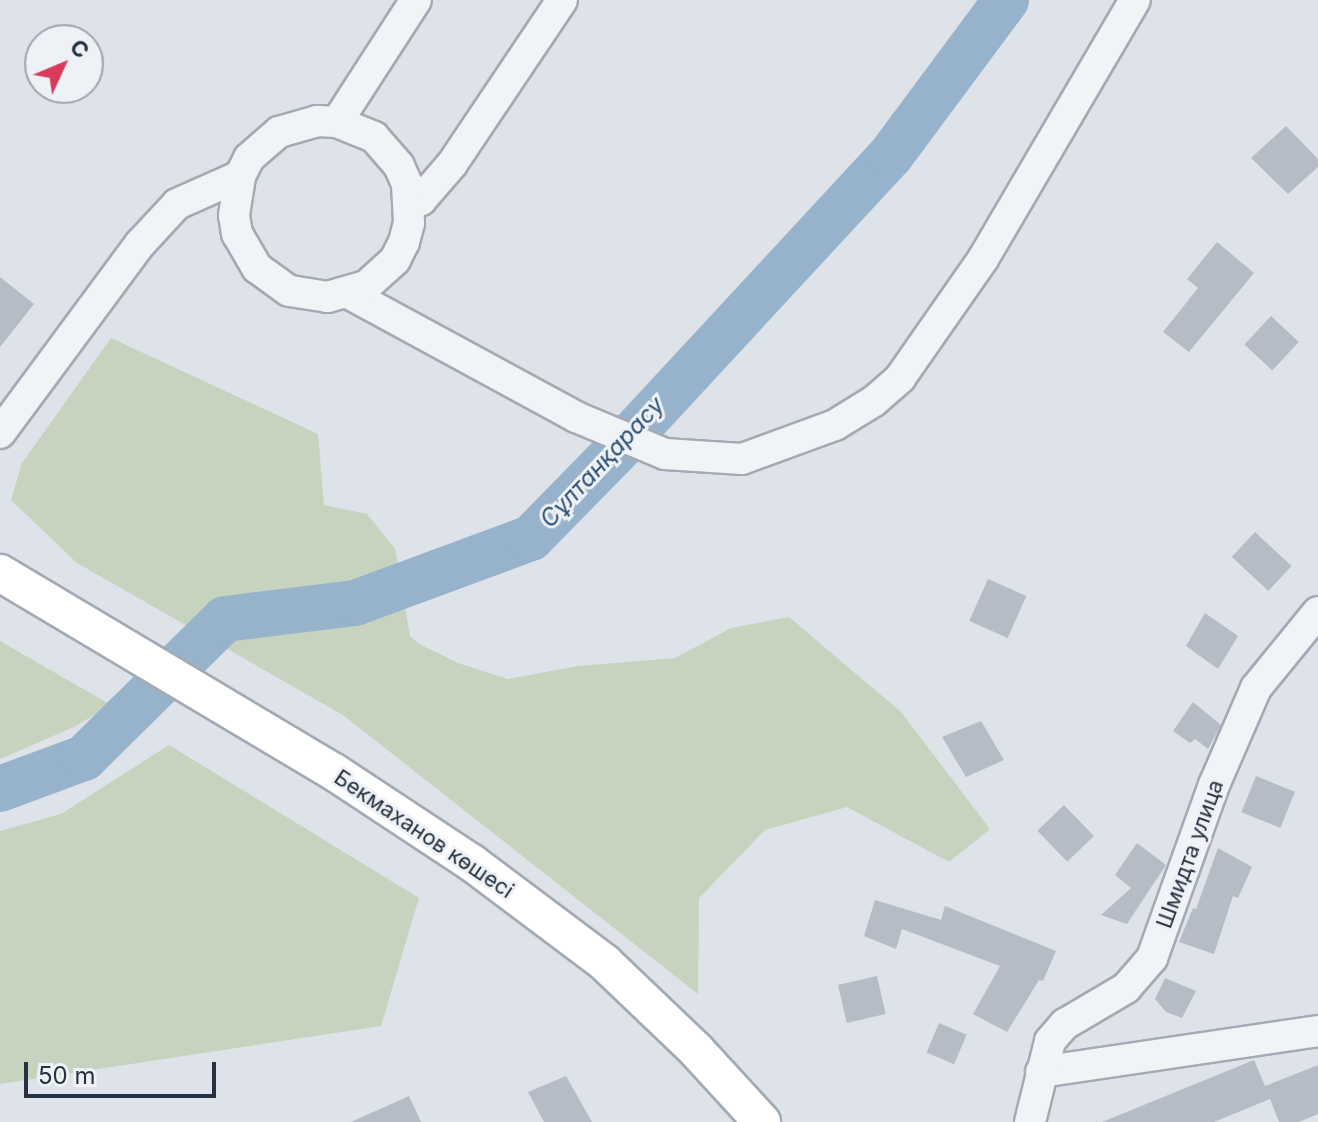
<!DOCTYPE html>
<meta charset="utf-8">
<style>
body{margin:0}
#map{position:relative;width:1318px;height:1122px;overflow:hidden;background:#dee3e9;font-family:Inter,sans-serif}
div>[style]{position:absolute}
.green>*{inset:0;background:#c5d3bf}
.river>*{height:46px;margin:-23px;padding:0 23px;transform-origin:23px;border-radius:23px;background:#97b3cc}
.building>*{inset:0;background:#b5bcc6;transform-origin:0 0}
.roads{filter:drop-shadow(2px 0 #a3aab3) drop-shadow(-2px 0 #a3aab3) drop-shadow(0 2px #a3aab3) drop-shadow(0 -2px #a3aab3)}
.minor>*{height:30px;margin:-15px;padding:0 15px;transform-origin:15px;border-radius:15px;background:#f1f4f7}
.major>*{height:36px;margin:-18px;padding:0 18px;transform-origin:18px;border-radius:18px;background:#fff}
span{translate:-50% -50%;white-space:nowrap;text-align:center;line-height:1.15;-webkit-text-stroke:6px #eef2f6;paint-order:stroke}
.street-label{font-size:22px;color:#263241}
.water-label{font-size:24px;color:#2e5377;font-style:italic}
.north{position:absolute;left:24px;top:24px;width:80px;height:80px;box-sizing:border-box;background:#eef2f6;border:2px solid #9ea5ae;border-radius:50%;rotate:46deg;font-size:22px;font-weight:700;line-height:32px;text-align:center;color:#263241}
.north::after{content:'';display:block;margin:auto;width:28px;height:36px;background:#d73a5b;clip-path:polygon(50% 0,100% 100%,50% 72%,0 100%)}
.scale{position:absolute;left:24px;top:1062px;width:192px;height:36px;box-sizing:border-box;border:4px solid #263241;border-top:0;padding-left:10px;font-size:24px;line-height:28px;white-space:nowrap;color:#263241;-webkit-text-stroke:6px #eef2f6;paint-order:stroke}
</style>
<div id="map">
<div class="green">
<i style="clip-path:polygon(111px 338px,318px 434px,324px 505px,367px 514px,395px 549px,410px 636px,419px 644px,458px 663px,508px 679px,578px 666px,675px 658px,731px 628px,789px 617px,901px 712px,990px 829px,949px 862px,847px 807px,765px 830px,699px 898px,698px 994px,343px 715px,77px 563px,11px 500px,22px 463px)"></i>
<i style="clip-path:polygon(0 641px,111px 705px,74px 727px,0 759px)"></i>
<i style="clip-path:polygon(169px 745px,419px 898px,381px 1026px,0 1084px,0 831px,61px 814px)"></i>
</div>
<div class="river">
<i style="left:0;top:789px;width:90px;rotate:-20.3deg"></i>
<i style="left:84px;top:758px;width:198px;rotate:-44.6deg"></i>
<i style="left:225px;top:619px;width:131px;rotate:-7deg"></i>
<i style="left:355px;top:603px;width:188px;rotate:-20.3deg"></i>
<i style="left:531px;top:538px;width:137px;rotate:-45.6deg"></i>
<i style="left:627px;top:440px;width:388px;rotate:-47.2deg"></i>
<i style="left:891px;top:155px;width:193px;rotate:-53.4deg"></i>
</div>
<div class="building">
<i style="clip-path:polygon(1286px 126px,1318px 159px,1318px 167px,1288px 194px,1251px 158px)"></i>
<i style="clip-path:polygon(1217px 242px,1254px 273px,1189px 352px,1163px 332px,1198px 288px,1187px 279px)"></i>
<i style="clip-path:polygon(0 277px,34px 304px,0 347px)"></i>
<i style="left:1271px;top:316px;width:38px;height:39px;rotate:43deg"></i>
<i style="left:1255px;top:532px;width:50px;height:34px;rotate:43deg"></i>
<i style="left:988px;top:579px;width:42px;height:46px;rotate:24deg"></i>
<i style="clip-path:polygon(1205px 613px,1238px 636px,1218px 669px,1186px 646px)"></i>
<i style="clip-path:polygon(1193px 702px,1221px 725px,1208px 749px,1195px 739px,1190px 743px,1173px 731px)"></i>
<i style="clip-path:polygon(981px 721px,1004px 760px,966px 777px,942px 737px)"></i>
<i style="left:1256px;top:776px;width:42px;height:39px;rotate:22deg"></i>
<i style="left:1064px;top:805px;width:43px;height:37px;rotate:46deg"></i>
<i style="clip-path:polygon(1137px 843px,1166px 865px,1127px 924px,1101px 915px,1131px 888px,1115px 875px)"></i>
<i style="clip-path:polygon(1218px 848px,1252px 867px,1238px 898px,1233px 896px,1214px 954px,1179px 942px,1193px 908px,1196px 909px)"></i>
<i style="clip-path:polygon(875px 900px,941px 920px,945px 906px,1056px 951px,1043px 981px,1039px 980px,1007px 1032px,973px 1014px,1000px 966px,902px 929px,896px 949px,864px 936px)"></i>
<i style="left:877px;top:976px;width:39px;height:40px;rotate:77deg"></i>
<i style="clip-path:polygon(1165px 978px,1196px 991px,1182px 1018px,1166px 1012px,1155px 999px)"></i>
<i style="left:939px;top:1023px;width:30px;height:32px;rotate:23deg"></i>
<i style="clip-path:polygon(1254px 1060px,1265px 1086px,1318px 1065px,1318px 1114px,1299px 1122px,1279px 1122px,1270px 1099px,1214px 1122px,1102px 1122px)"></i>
<i style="clip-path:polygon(566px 1076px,592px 1122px,544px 1122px,528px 1092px)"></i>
<i style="clip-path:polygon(409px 1096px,421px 1122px,351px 1122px)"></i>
</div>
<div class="roads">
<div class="minor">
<i style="left:337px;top:122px;width:145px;rotate:-57.1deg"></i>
<i style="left:410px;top:204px;width:12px;rotate:-20deg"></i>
<i style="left:421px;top:200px;width:48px;rotate:-49.3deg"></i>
<i style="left:452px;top:164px;width:197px;rotate:-56.1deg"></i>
<i style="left:348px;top:293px;width:260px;rotate:28.5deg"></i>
<i style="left:576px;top:417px;width:96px;rotate:22.6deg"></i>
<i style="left:665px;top:454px;width:77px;rotate:3.7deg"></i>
<i style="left:742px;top:459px;width:99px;rotate:-20.1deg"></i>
<i style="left:835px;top:425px;width:46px;rotate:-31.6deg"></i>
<i style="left:874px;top:401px;width:35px;rotate:-41deg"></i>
<i style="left:900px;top:378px;width:145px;rotate:-55.1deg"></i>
<i style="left:983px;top:259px;width:300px;rotate:-59.6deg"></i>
<i style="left:0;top:433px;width:235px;rotate:-53.5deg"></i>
<i style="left:140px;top:244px;width:54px;rotate:-47.2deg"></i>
<i style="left:177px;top:204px;width:69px;rotate:-24deg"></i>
<i style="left:240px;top:176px;width:20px;rotate:-63deg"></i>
<i style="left:249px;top:158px;width:40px;rotate:-41deg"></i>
<i style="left:279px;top:132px;width:40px;rotate:-16deg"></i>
<i style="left:317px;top:121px;width:20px;rotate:3deg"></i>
<i style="left:337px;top:122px;width:40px;rotate:22deg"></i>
<i style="left:374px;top:137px;width:38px;rotate:49deg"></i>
<i style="left:399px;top:166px;width:20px;rotate:66deg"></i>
<i style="left:407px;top:184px;width:39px;rotate:87deg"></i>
<i style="left:409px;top:223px;width:20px;rotate:105deg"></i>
<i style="left:404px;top:242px;width:20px;rotate:117deg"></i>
<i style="left:395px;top:260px;width:39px;rotate:138deg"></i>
<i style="left:366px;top:286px;width:40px;rotate:164deg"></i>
<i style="left:328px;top:297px;width:39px;rotate:-171deg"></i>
<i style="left:289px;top:291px;width:39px;rotate:-144deg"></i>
<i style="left:257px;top:268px;width:39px;rotate:-120deg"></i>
<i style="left:237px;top:234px;width:19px;rotate:-99deg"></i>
<i style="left:234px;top:215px;width:39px;rotate:-81deg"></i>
<i style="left:1041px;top:1072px;width:280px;rotate:-8.4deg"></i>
<i style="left:1030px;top:1122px;width:83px;rotate:-76.1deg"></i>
<i style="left:1050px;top:1041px;width:23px;rotate:-49deg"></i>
<i style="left:1065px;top:1024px;width:71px;rotate:-30.5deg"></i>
<i style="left:1126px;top:988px;width:40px;rotate:-49deg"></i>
<i style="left:1152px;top:958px;width:184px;rotate:-70.3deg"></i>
<i style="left:1214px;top:785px;width:106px;rotate:-66.6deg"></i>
<i style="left:1256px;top:688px;width:98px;rotate:-50.8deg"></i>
</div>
<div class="major">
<i style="left:0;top:573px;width:389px;rotate:30.8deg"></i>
<i style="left:334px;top:772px;width:165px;rotate:33.4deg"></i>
<i style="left:472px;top:863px;width:166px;rotate:36.9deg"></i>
<i style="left:605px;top:963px;width:126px;rotate:43.7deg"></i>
<i style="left:696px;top:1050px;width:98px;rotate:47.5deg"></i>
</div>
</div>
<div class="street-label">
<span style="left:424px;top:834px;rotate:34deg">Бекмаханов көшесі</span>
<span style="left:1190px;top:854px;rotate:-70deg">Шмидта улица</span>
</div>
<div class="water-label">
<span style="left:602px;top:462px;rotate:-47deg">Сұлтанқарасу</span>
</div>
<div class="north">С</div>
<div class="scale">50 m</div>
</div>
